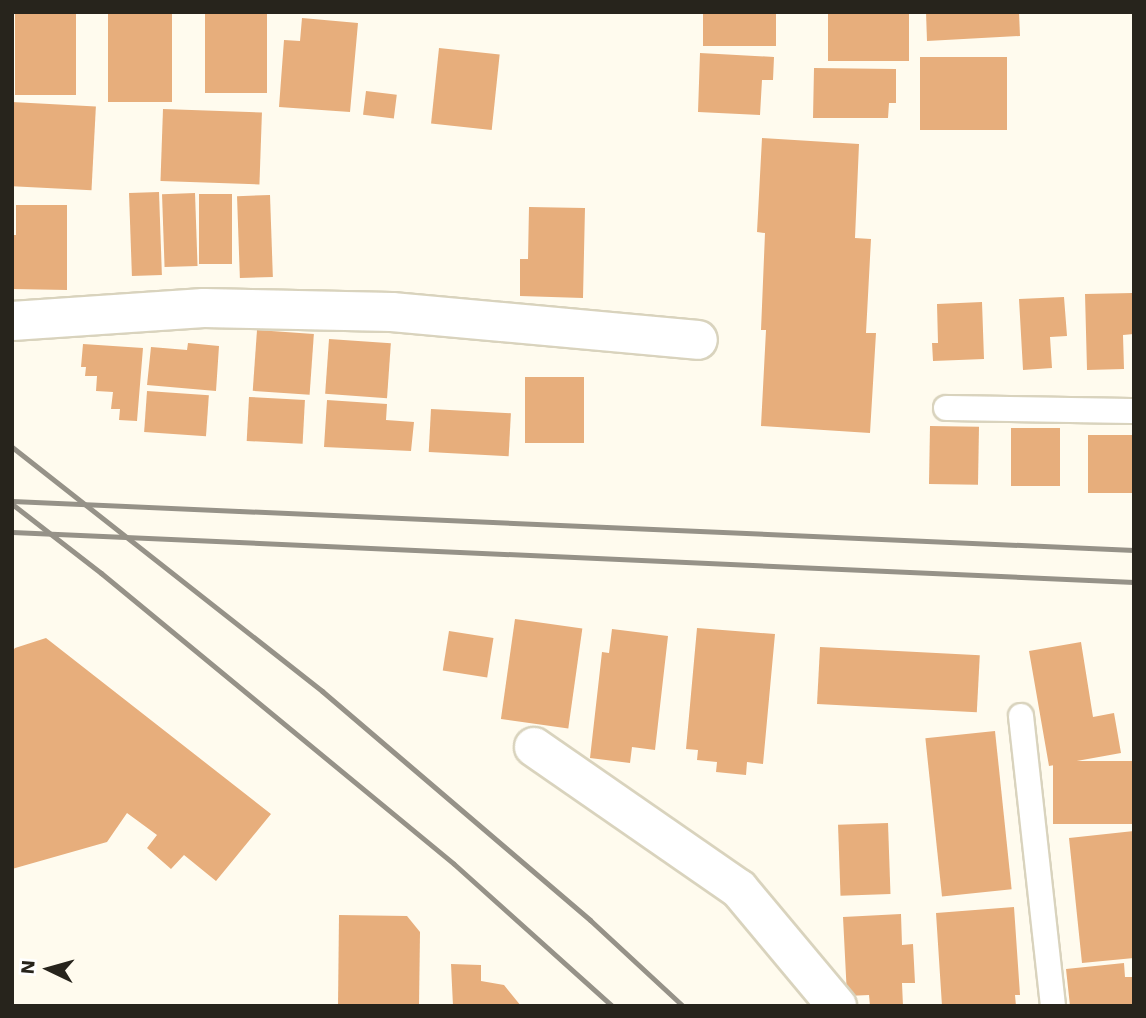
<!DOCTYPE html>
<style>
body{margin:0}
#map{position:relative;width:1146px;height:1018px;overflow:hidden;background:#fffbee;font-family:"Work Sans",sans-serif}
div>[style]{position:absolute}
.building>*{inset:0;background:#e7ae7c;transform-origin:0 0}
.roads{filter:drop-shadow(2px 0 #d9d3bd) drop-shadow(-2px 0 #d9d3bd) drop-shadow(0 2px #d9d3bd) drop-shadow(0 -2px #d9d3bd)}
.service>*{height:24px;margin:-12px;padding:0 12px;transform-origin:12px;border-radius:12px;background:#fff}
.minor>*{height:38px;margin:-19px;padding:0 19px;transform-origin:19px;border-radius:19px;background:#fff}
.rail>*{height:5px;margin:-2.5px;padding:0 2.5px;transform-origin:2.5px;border-radius:2.5px;background:#969288}
span{translate:-50% -50%;white-space:nowrap;text-align:center;line-height:1.15;-webkit-text-stroke:5px #fff;paint-order:stroke}
.frame{position:absolute;inset:0;border:14px solid #27241c;pointer-events:none}
.north{position:absolute;left:14px;top:934px;width:70px;height:70px;-webkit-text-stroke:5px #fff;paint-order:stroke;rotate:275deg;font-size:19px;font-weight:700;line-height:28px;text-align:center;color:#27241c}
.north::after{content:'';display:block;margin:auto;width:24px;height:32px;background:#27241c;clip-path:polygon(50% 0,100% 100%,50% 72%,0 100%)}
</style>
<div id="map">
<div class="building">
<i style="left:15px;top:12px;width:61px;height:83px"></i>
<i style="left:108px;top:12px;width:64px;height:90px"></i>
<i style="left:205px;top:12px;width:62px;height:81px"></i>
<i style="left:703px;top:12px;width:73px;height:34px"></i>
<i style="left:828px;top:12px;width:81px;height:49px"></i>
<i style="clip-path:polygon(926px 12px,1019px 12px,1020px 36px,927px 41px)"></i>
<i style="clip-path:polygon(302px 18px,358px 23px,350px 112px,279px 107px,284px 40px,300px 41px)"></i>
<i style="left:439px;top:48px;width:61px;height:76px;rotate:6deg"></i>
<i style="clip-path:polygon(700px 53px,774px 57px,773px 80px,762px 80px,760px 115px,698px 112px)"></i>
<i style="left:920px;top:57px;width:87px;height:73px"></i>
<i style="clip-path:polygon(814px 68px,896px 69px,896px 103px,889px 103px,888px 118px,813px 118px)"></i>
<i style="left:366px;top:91px;width:31px;height:24px;rotate:7deg"></i>
<i style="left:12px;top:102px;width:84px;height:84px;rotate:3deg"></i>
<i style="left:163px;top:109px;width:99px;height:72px;rotate:2deg"></i>
<i style="clip-path:polygon(762px 138px,859px 144px,855px 238px,871px 239px,866px 333px,876px 333px,870px 433px,761px 426px,766px 330px,761px 330px,765px 233px,757px 232px)"></i>
<i style="left:159px;top:192px;width:83px;height:30px;rotate:88deg"></i>
<i style="left:195px;top:193px;width:73px;height:33px;rotate:88deg"></i>
<i style="left:199px;top:194px;width:33px;height:70px"></i>
<i style="left:270px;top:195px;width:82px;height:33px;rotate:88deg"></i>
<i style="clip-path:polygon(16px 205px,67px 205px,67px 290px,12px 289px,12px 235px,16px 235px)"></i>
<i style="clip-path:polygon(529px 207px,585px 208px,583px 298px,520px 296px,520px 259px,528px 259px)"></i>
<i style="clip-path:polygon(1133px 293px,1134px 334px,1123px 335px,1124px 369px,1087px 370px,1085px 294px)"></i>
<i style="clip-path:polygon(1064px 297px,1067px 336px,1050px 337px,1052px 368px,1023px 370px,1019px 299px)"></i>
<i style="clip-path:polygon(982px 302px,984px 359px,933px 361px,932px 343px,938px 343px,937px 304px)"></i>
<i style="left:257px;top:330px;width:57px;height:61px;rotate:4deg"></i>
<i style="left:329px;top:339px;width:62px;height:55px;rotate:4deg"></i>
<i style="clip-path:polygon(188px 343px,219px 346px,216px 391px,147px 385px,151px 347px,187px 350px)"></i>
<i style="clip-path:polygon(83px 344px,143px 348px,137px 421px,119px 420px,120px 409px,111px 409px,113px 392px,96px 391px,97px 376px,85px 376px,86px 367px,81px 367px)"></i>
<i style="left:525px;top:377px;width:59px;height:66px"></i>
<i style="left:147px;top:391px;width:62px;height:41px;rotate:4deg"></i>
<i style="left:249px;top:397px;width:56px;height:44px;rotate:3deg"></i>
<i style="clip-path:polygon(327px 400px,387px 404px,386px 420px,414px 422px,411px 451px,324px 447px)"></i>
<i style="left:431px;top:409px;width:80px;height:43px;rotate:3deg"></i>
<i style="left:930px;top:426px;width:49px;height:58px;rotate:1deg"></i>
<i style="left:1011px;top:428px;width:49px;height:58px"></i>
<i style="left:1088px;top:435px;width:46px;height:58px"></i>
<i style="left:515px;top:619px;width:68px;height:101px;rotate:8deg"></i>
<i style="clip-path:polygon(697px 628px,775px 634px,763px 764px,747px 762px,746px 775px,716px 772px,717px 762px,697px 760px,698px 750px,686px 749px)"></i>
<i style="clip-path:polygon(612px 629px,668px 636px,655px 750px,632px 747px,630px 763px,590px 758px,602px 652px,609px 653px)"></i>
<i style="left:449px;top:631px;width:45px;height:40px;rotate:9deg"></i>
<i style="clip-path:polygon(46px 638px,271px 814px,216px 881px,184px 855px,171px 869px,147px 848px,157px 835px,127px 813px,107px 842px,12px 869px,12px 652px,15px 648px)"></i>
<i style="clip-path:polygon(1081px 642px,1093px 717px,1114px 713px,1121px 753px,1049px 766px,1029px 651px)"></i>
<i style="left:820px;top:647px;width:160px;height:57px;rotate:3deg"></i>
<i style="left:995px;top:731px;width:159px;height:70px;rotate:84deg"></i>
<i style="left:1134px;top:761px;width:63px;height:81px;rotate:90deg"></i>
<i style="left:888px;top:823px;width:71px;height:50px;rotate:88deg"></i>
<i style="clip-path:polygon(1134px 831px,1134px 958px,1082px 963px,1069px 838px)"></i>
<i style="clip-path:polygon(1014px 907px,1020px 995px,1015px 995px,1016px 1006px,942px 1006px,936px 913px)"></i>
<i style="clip-path:polygon(901px 914px,902px 945px,913px 944px,915px 983px,902px 983px,903px 1006px,870px 1006px,869px 995px,847px 996px,843px 917px)"></i>
<i style="clip-path:polygon(339px 915px,407px 916px,420px 932px,419px 1006px,338px 1006px)"></i>
<i style="clip-path:polygon(1124px 963px,1125px 977px,1134px 977px,1134px 1006px,1070px 1006px,1066px 969px)"></i>
<i style="clip-path:polygon(451px 964px,481px 965px,481px 981px,504px 985px,521px 1006px,453px 1006px)"></i>
</div>
<div class="roads">
<div class="service">
<i style="left:946px;top:408px;width:188px;rotate:0.9deg"></i>
<i style="left:1021px;top:716px;width:292px;rotate:83.7deg"></i>
</div>
<div class="minor">
<i style="left:12px;top:321px;width:192px;rotate:-3.9deg"></i>
<i style="left:204px;top:308px;width:188px;rotate:1.2deg"></i>
<i style="left:392px;top:312px;width:307px;rotate:5.2deg"></i>
<i style="left:534px;top:747px;width:249px;rotate:34.7deg"></i>
<i style="left:739px;top:889px;width:153px;rotate:50.1deg"></i>
</div>
</div>
<div class="rail">
<i style="left:12px;top:447px;width:395px;rotate:38.2deg"></i>
<i style="left:322px;top:691px;width:353px;rotate:40.5deg"></i>
<i style="left:590px;top:920px;width:127px;rotate:42.8deg"></i>
<i style="left:12px;top:501px;width:1123px;rotate:2.5deg"></i>
<i style="left:12px;top:504px;width:113px;rotate:37.8deg"></i>
<i style="left:101px;top:573px;width:457px;rotate:39.5deg"></i>
<i style="left:454px;top:864px;width:212px;rotate:41.9deg"></i>
<i style="left:12px;top:532px;width:1123px;rotate:2.55deg"></i>
</div>
<div class="frame"></div>
<div class="north">N</div>
</div>
